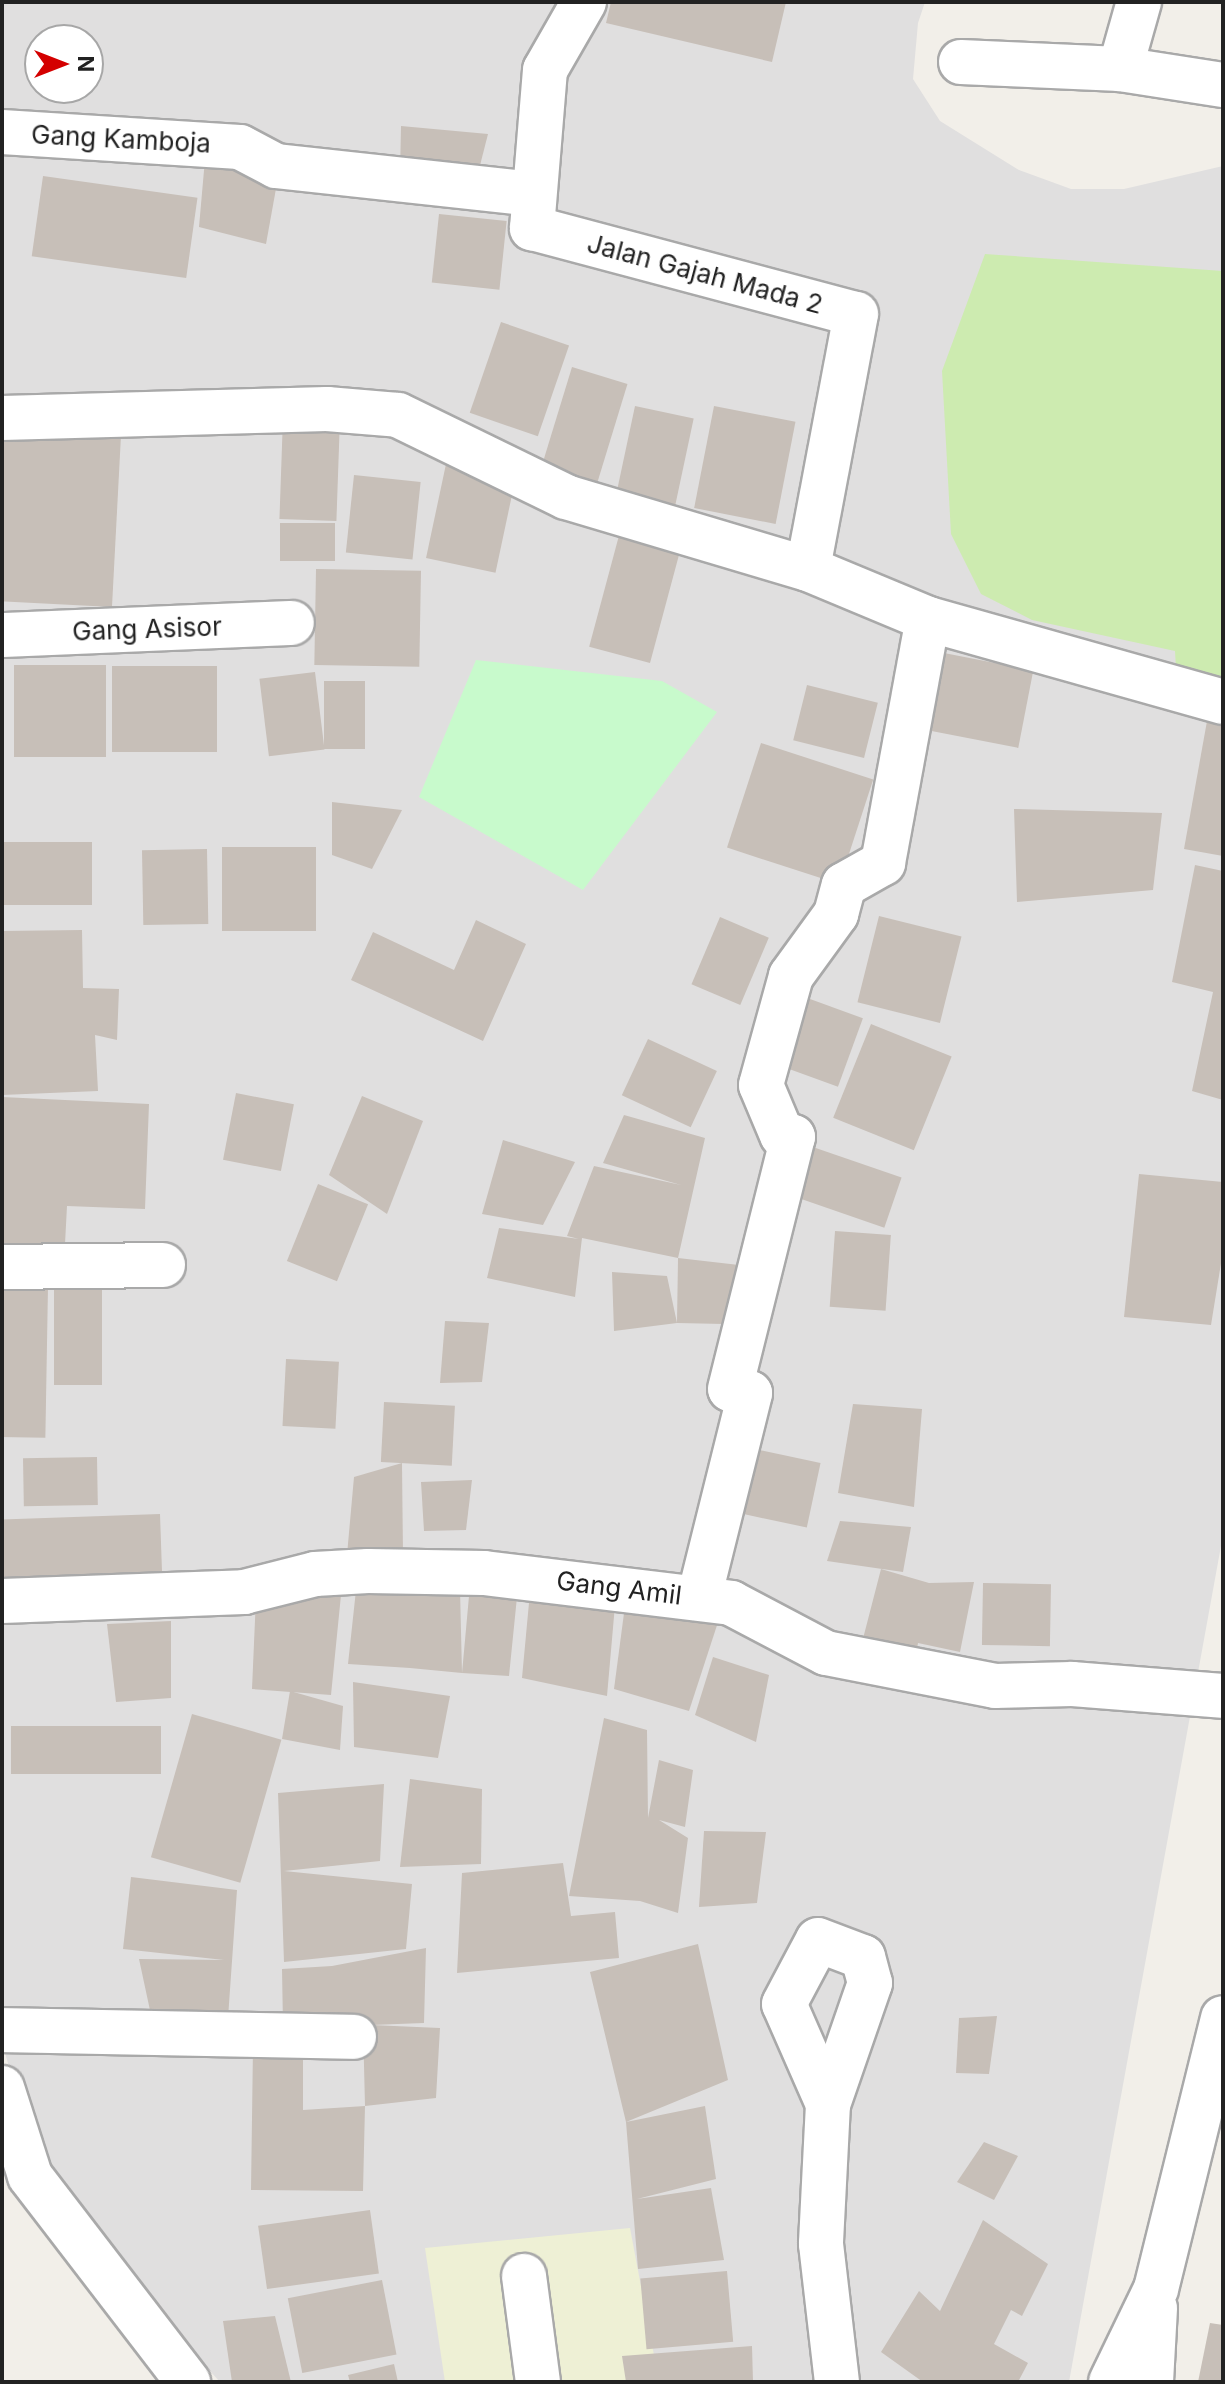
<!DOCTYPE html>
<style>
body{margin:0}
#map{position:relative;width:1225px;height:2384px;overflow:hidden;background:#f2efe9;font-family:Inter,sans-serif}
div>[style]{position:absolute}
.residential>*{inset:0;background:#e0dfdf}
.farmland>*{inset:0;background:#eef0d5}
.grass>*{inset:0;background:#cdebb0}
.park>*{inset:0;background:#c8facc}
.building>*{inset:0;background:#c7bfb8;transform-origin:0 0}
.roads{filter:drop-shadow(2px 0 #a9a9a9) drop-shadow(-2px 0 #a9a9a9) drop-shadow(0 2px #a9a9a9) drop-shadow(0 -2px #a9a9a9)}
.minor>*{height:44px;margin:-22px;padding:0 22px;transform-origin:22px;border-radius:22px;background:#fff}
span{translate:-50% -50%;white-space:nowrap;text-align:center;line-height:1.15;-webkit-text-stroke:6px #fff;paint-order:stroke}
.street-label{font-size:26px;color:#222}
.frame{position:absolute;inset:0;border:4px solid #222;pointer-events:none}
.north{position:absolute;left:24px;top:24px;width:80px;height:80px;box-sizing:border-box;background:#fff;border:2px solid #a7a7a7;border-radius:50%;rotate:90deg;font-size:22px;font-weight:700;line-height:32px;text-align:center;color:#222}
.north::after{content:'';display:block;margin:auto;width:28px;height:36px;background:#d40000;clip-path:polygon(50% 0,100% 100%,50% 72%,0 100%)}
</style>
<div id="map">
<div class="residential">
<i style="clip-path:polygon(evenodd,2px 2px,925px 2px,918px 23px,913px 79px,940px 121px,1019px 170px,1071px 189px,1124px 189px,1223px 166px,1223px 1535px,1069px 2382px,220px 2382px,88px 2237px,27px 2131px,2px 2042px,2px 2px,40px 40px,88px 40px,88px 88px,40px 88px,40px 40px)"></i>
</div>
<div class="farmland">
<i style="clip-path:polygon(630px 2228px,659px 2382px,445px 2382px,425px 2248px)"></i>
</div>
<div class="grass">
<i style="clip-path:polygon(985px 254px,1223px 271px,1223px 688px,1177px 687px,1175px 651px,1032px 620px,981px 594px,951px 534px,942px 371px)"></i>
</div>
<div class="park">
<i style="clip-path:polygon(476px 660px,662px 681px,717px 712px,583px 890px,419px 797px)"></i>
</div>
<div class="building">
<i style="clip-path:polygon(611px 2px,786px 2px,772px 62px,606px 23px)"></i>
<i style="clip-path:polygon(401px 126px,488px 134px,475px 185px,400px 174px)"></i>
<i style="clip-path:polygon(205px 159px,279px 172px,266px 244px,199px 227px)"></i>
<i style="left:43px;top:176px;width:156px;height:81px;rotate:8deg"></i>
<i style="left:439px;top:214px;width:68px;height:69px;rotate:6deg"></i>
<i style="left:501px;top:322px;width:72px;height:96px;rotate:19deg"></i>
<i style="left:572px;top:367px;width:58px;height:109px;rotate:17deg"></i>
<i style="left:635px;top:406px;width:60px;height:103px;rotate:12deg"></i>
<i style="left:714px;top:406px;width:83px;height:104px;rotate:11deg"></i>
<i style="left:283px;top:417px;width:57px;height:102px;rotate:2deg"></i>
<i style="left:2px;top:432px;width:119px;height:169px;rotate:3deg"></i>
<i style="left:446px;top:464px;width:71px;height:96px;rotate:12deg"></i>
<i style="left:354px;top:475px;width:67px;height:78px;rotate:6deg"></i>
<i style="left:280px;top:523px;width:55px;height:38px"></i>
<i style="left:621px;top:528px;width:63px;height:123px;rotate:15deg"></i>
<i style="left:316px;top:569px;width:105px;height:96px;rotate:1deg"></i>
<i style="left:944px;top:653px;width:91px;height:79px;rotate:11deg"></i>
<i style="left:14px;top:665px;width:92px;height:92px"></i>
<i style="left:112px;top:666px;width:105px;height:86px"></i>
<i style="left:315px;top:672px;width:78px;height:56px;rotate:83deg"></i>
<i style="left:324px;top:681px;width:41px;height:68px"></i>
<i style="left:807px;top:685px;width:73px;height:57px;rotate:14deg"></i>
<i style="clip-path:polygon(1209px 710px,1223px 712px,1223px 856px,1184px 849px)"></i>
<i style="left:761px;top:743px;width:118px;height:110px;rotate:18deg"></i>
<i style="clip-path:polygon(332px 802px,402px 810px,372px 869px,332px 855px)"></i>
<i style="clip-path:polygon(1014px 809px,1162px 813px,1153px 890px,1017px 902px)"></i>
<i style="left:2px;top:842px;width:90px;height:63px"></i>
<i style="left:222px;top:847px;width:94px;height:84px"></i>
<i style="left:207px;top:849px;width:75px;height:65px;rotate:89deg"></i>
<i style="clip-path:polygon(1195px 865px,1223px 871px,1223px 1100px,1192px 1091px,1213px 992px,1172px 982px)"></i>
<i style="left:879px;top:916px;width:85px;height:89px;rotate:14deg"></i>
<i style="left:720px;top:917px;width:53px;height:73px;rotate:23deg"></i>
<i style="clip-path:polygon(476px 920px,526px 944px,483px 1041px,351px 980px,373px 932px,454px 970px)"></i>
<i style="clip-path:polygon(82px 930px,83px 988px,119px 989px,117px 1040px,95px 1035px,98px 1091px,2px 1095px,2px 931px)"></i>
<i style="left:799px;top:995px;width:68px;height:73px;rotate:20deg"></i>
<i style="left:871px;top:1024px;width:87px;height:101px;rotate:22deg"></i>
<i style="left:648px;top:1039px;width:76px;height:62px;rotate:25deg"></i>
<i style="left:236px;top:1093px;width:59px;height:68px;rotate:11deg"></i>
<i style="clip-path:polygon(362px 1096px,423px 1121px,387px 1214px,329px 1175px)"></i>
<i style="clip-path:polygon(2px 1097px,149px 1104px,145px 1209px,67px 1206px,64px 1263px,2px 1261px)"></i>
<i style="clip-path:polygon(624px 1115px,705px 1138px,678px 1258px,582px 1238px,575px 1297px,487px 1278px,499px 1228px,579px 1239px,567px 1236px,594px 1166px,681px 1185px,603px 1163px)"></i>
<i style="clip-path:polygon(503px 1140px,575px 1162px,543px 1225px,482px 1214px)"></i>
<i style="left:807px;top:1145px;width:100px;height:53px;rotate:19deg"></i>
<i style="clip-path:polygon(1139px 1174px,1223px 1182px,1223px 1251px,1211px 1325px,1124px 1317px)"></i>
<i style="left:318px;top:1184px;width:54px;height:83px;rotate:22deg"></i>
<i style="left:835px;top:1231px;width:56px;height:76px;rotate:4deg"></i>
<i style="clip-path:polygon(678px 1258px,739px 1265px,724px 1324px,677px 1323px)"></i>
<i style="clip-path:polygon(612px 1272px,667px 1276px,677px 1323px,614px 1331px)"></i>
<i style="left:54px;top:1283px;width:48px;height:102px"></i>
<i style="left:2px;top:1286px;width:46px;height:151px;rotate:1deg"></i>
<i style="clip-path:polygon(445px 1321px,489px 1323px,482px 1382px,440px 1383px)"></i>
<i style="left:286px;top:1359px;width:53px;height:67px;rotate:3deg"></i>
<i style="left:384px;top:1402px;width:71px;height:60px;rotate:3deg"></i>
<i style="clip-path:polygon(853px 1404px,922px 1409px,914px 1507px,838px 1493px)"></i>
<i style="left:755px;top:1449px;width:67px;height:66px;rotate:12deg"></i>
<i style="left:97px;top:1457px;width:48px;height:74px;rotate:89deg"></i>
<i style="clip-path:polygon(402px 1463px,403px 1555px,346px 1566px,354px 1477px)"></i>
<i style="clip-path:polygon(472px 1480px,466px 1530px,424px 1531px,421px 1482px)"></i>
<i style="left:160px;top:1514px;width:69px;height:158px;rotate:88deg"></i>
<i style="clip-path:polygon(840px 1521px,911px 1527px,903px 1572px,827px 1561px)"></i>
<i style="clip-path:polygon(881px 1569px,929px 1583px,974px 1582px,960px 1652px,918px 1643px,914px 1669px,858px 1658px)"></i>
<i style="left:983px;top:1583px;width:68px;height:62px;rotate:1deg"></i>
<i style="clip-path:polygon(342px 1585px,331px 1695px,252px 1689px,256px 1597px)"></i>
<i style="clip-path:polygon(460px 1589px,462px 1673px,469px 1596px,517px 1597px,509px 1676px,462px 1673px,410px 1668px,348px 1664px,356px 1590px)"></i>
<i style="clip-path:polygon(530px 1592px,615px 1605px,607px 1696px,522px 1678px)"></i>
<i style="clip-path:polygon(626px 1598px,721px 1613px,689px 1711px,614px 1689px)"></i>
<i style="clip-path:polygon(171px 1621px,171px 1698px,116px 1702px,107px 1624px)"></i>
<i style="clip-path:polygon(713px 1657px,769px 1675px,756px 1742px,695px 1715px)"></i>
<i style="clip-path:polygon(353px 1682px,450px 1696px,438px 1758px,354px 1747px)"></i>
<i style="clip-path:polygon(290px 1691px,343px 1706px,340px 1750px,282px 1739px)"></i>
<i style="left:192px;top:1714px;width:93px;height:149px;rotate:16deg"></i>
<i style="clip-path:polygon(604px 1718px,647px 1730px,648px 1818px,659px 1760px,693px 1770px,685px 1827px,659px 1820px,688px 1838px,678px 1913px,640px 1901px,569px 1896px)"></i>
<i style="left:11px;top:1726px;width:150px;height:48px"></i>
<i style="clip-path:polygon(410px 1779px,482px 1789px,481px 1864px,400px 1867px)"></i>
<i style="clip-path:polygon(384px 1784px,380px 1861px,284px 1871px,412px 1884px,406px 1949px,284px 1962px,278px 1793px)"></i>
<i style="clip-path:polygon(704px 1831px,766px 1832px,757px 1903px,699px 1907px)"></i>
<i style="clip-path:polygon(563px 1863px,571px 1916px,615px 1912px,619px 1958px,457px 1973px,462px 1873px)"></i>
<i style="clip-path:polygon(131px 1877px,237px 1890px,228px 2018px,151px 2015px,139px 1959px,224px 1960px,123px 1949px)"></i>
<i style="clip-path:polygon(698px 1944px,728px 2080px,626px 2122px,705px 2106px,716px 2179px,637px 2199px,711px 2188px,724px 2260px,638px 2269px,626px 2122px,590px 1972px)"></i>
<i style="clip-path:polygon(426px 1948px,424px 2023px,371px 2025px,440px 2028px,436px 2098px,365px 2106px,363px 2025px,283px 2026px,282px 1969px,332px 1966px)"></i>
<i style="clip-path:polygon(997px 2016px,989px 2074px,956px 2073px,959px 2018px)"></i>
<i style="clip-path:polygon(303px 2043px,303px 2110px,365px 2106px,363px 2191px,251px 2190px,253px 2046px)"></i>
<i style="clip-path:polygon(984px 2142px,1018px 2156px,994px 2200px,957px 2182px)"></i>
<i style="left:370px;top:2210px;width:64px;height:113px;rotate:82deg"></i>
<i style="clip-path:polygon(983px 2220px,1048px 2264px,1022px 2316px,1011px 2310px,994px 2344px,1028px 2363px,1018px 2382px,923px 2382px,881px 2352px,919px 2291px,940px 2311px)"></i>
<i style="left:727px;top:2271px;width:71px;height:87px;rotate:85deg"></i>
<i style="left:382px;top:2280px;width:76px;height:96px;rotate:79deg"></i>
<i style="clip-path:polygon(275px 2316px,291px 2382px,232px 2382px,223px 2321px)"></i>
<i style="clip-path:polygon(1210px 2323px,1223px 2325px,1223px 2382px,1198px 2382px)"></i>
<i style="clip-path:polygon(752px 2346px,753px 2382px,626px 2382px,622px 2356px)"></i>
<i style="clip-path:polygon(394px 2364px,398px 2382px,350px 2382px,348px 2375px)"></i>
</div>
<div class="roads">
<div class="minor">
<i style="left:584px;top:2px;width:78px;rotate:119.8deg"></i>
<i style="left:545px;top:70px;width:159px;rotate:94.7deg"></i>
<i style="left:532px;top:228px;width:335px;rotate:14.9deg"></i>
<i style="left:856px;top:314px;width:259px;rotate:100.7deg"></i>
<i style="left:961px;top:62px;width:159px;rotate:2.5deg"></i>
<i style="left:1120px;top:69px;width:104px;rotate:8.8deg"></i>
<i style="left:1120px;top:69px;width:70px;rotate:-74.2deg"></i>
<i style="left:2px;top:132px;width:238px;rotate:3.6deg"></i>
<i style="left:240px;top:147px;width:41px;rotate:27.8deg"></i>
<i style="left:276px;top:166px;width:259px;rotate:6.2deg"></i>
<i style="left:2px;top:418px;width:325px;rotate:-1.6deg"></i>
<i style="left:327px;top:409px;width:71px;rotate:4.8deg"></i>
<i style="left:398px;top:415px;width:187px;rotate:26deg"></i>
<i style="left:566px;top:497px;width:252px;rotate:16.6deg"></i>
<i style="left:808px;top:569px;width:130px;rotate:22.6deg"></i>
<i style="left:928px;top:619px;width:306px;rotate:15.7deg"></i>
<i style="left:2px;top:635px;width:290px;rotate:-2.4deg"></i>
<i style="left:2px;top:1267px;width:161px;rotate:-0.7deg"></i>
<i style="left:699px;top:1598px;width:211px;rotate:-76deg"></i>
<i style="left:750px;top:1393px;width:20px;rotate:-169deg"></i>
<i style="left:730px;top:1389px;width:260px;rotate:-76deg"></i>
<i style="left:793px;top:1137px;width:11px;rotate:-170deg"></i>
<i style="left:782px;top:1135px;width:54px;rotate:-112.8deg"></i>
<i style="left:761px;top:1085px;width:113px;rotate:-74.6deg"></i>
<i style="left:791px;top:976px;width:77px;rotate:-54deg"></i>
<i style="left:836px;top:914px;width:30px;rotate:-75deg"></i>
<i style="left:844px;top:885px;width:45px;rotate:-29.4deg"></i>
<i style="left:883px;top:863px;width:248px;rotate:-79.6deg"></i>
<i style="left:2px;top:1601px;width:242px;rotate:-2.1deg"></i>
<i style="left:244px;top:1592px;width:73px;rotate:-14.2deg"></i>
<i style="left:315px;top:1574px;width:53px;rotate:-3.2deg"></i>
<i style="left:368px;top:1571px;width:116px;rotate:1deg"></i>
<i style="left:484px;top:1573px;width:249px;rotate:6.9deg"></i>
<i style="left:731px;top:1603px;width:107px;rotate:27.8deg"></i>
<i style="left:826px;top:1653px;width:172px;rotate:11deg"></i>
<i style="left:995px;top:1686px;width:77px;rotate:-1.5deg"></i>
<i style="left:1072px;top:1684px;width:151px;rotate:4.5deg"></i>
<i style="left:2px;top:2030px;width:352px;rotate:1.1deg"></i>
<i style="left:2px;top:2088px;width:92px;rotate:72.3deg"></i>
<i style="left:30px;top:2176px;width:260px;rotate:52.5deg"></i>
<i style="left:828px;top:2104px;width:109px;rotate:-113.7deg"></i>
<i style="left:784px;top:2004px;width:72px;rotate:-62deg"></i>
<i style="left:818px;top:1940px;width:48px;rotate:20.7deg"></i>
<i style="left:863px;top:1957px;width:27px;rotate:75deg"></i>
<i style="left:870px;top:1983px;width:128px;rotate:109.1deg"></i>
<i style="left:828px;top:2104px;width:140px;rotate:92.9deg"></i>
<i style="left:821px;top:2244px;width:139px;rotate:83.4deg"></i>
<i style="left:524px;top:2276px;width:107px;rotate:82.5deg"></i>
<i style="left:1111px;top:2382px;width:103px;rotate:-64.2deg"></i>
<i style="left:1156px;top:2289px;width:279px;rotate:-76.1deg"></i>
<i style="left:1151px;top:2382px;width:74px;rotate:-86.9deg"></i>
</div>
</div>
<div class="street-label">
<span style="left:121px;top:139px;rotate:3deg">Gang Kamboja</span>
<span style="left:705px;top:274px;rotate:15deg">Jalan Gajah Mada 2</span>
<span style="left:147px;top:629px;rotate:-2deg">Gang Asisor</span>
<span style="left:619px;top:1588px;rotate:7deg">Gang Amil</span>
</div>
<div class="frame"></div>
<div class="north">N</div>
</div>
